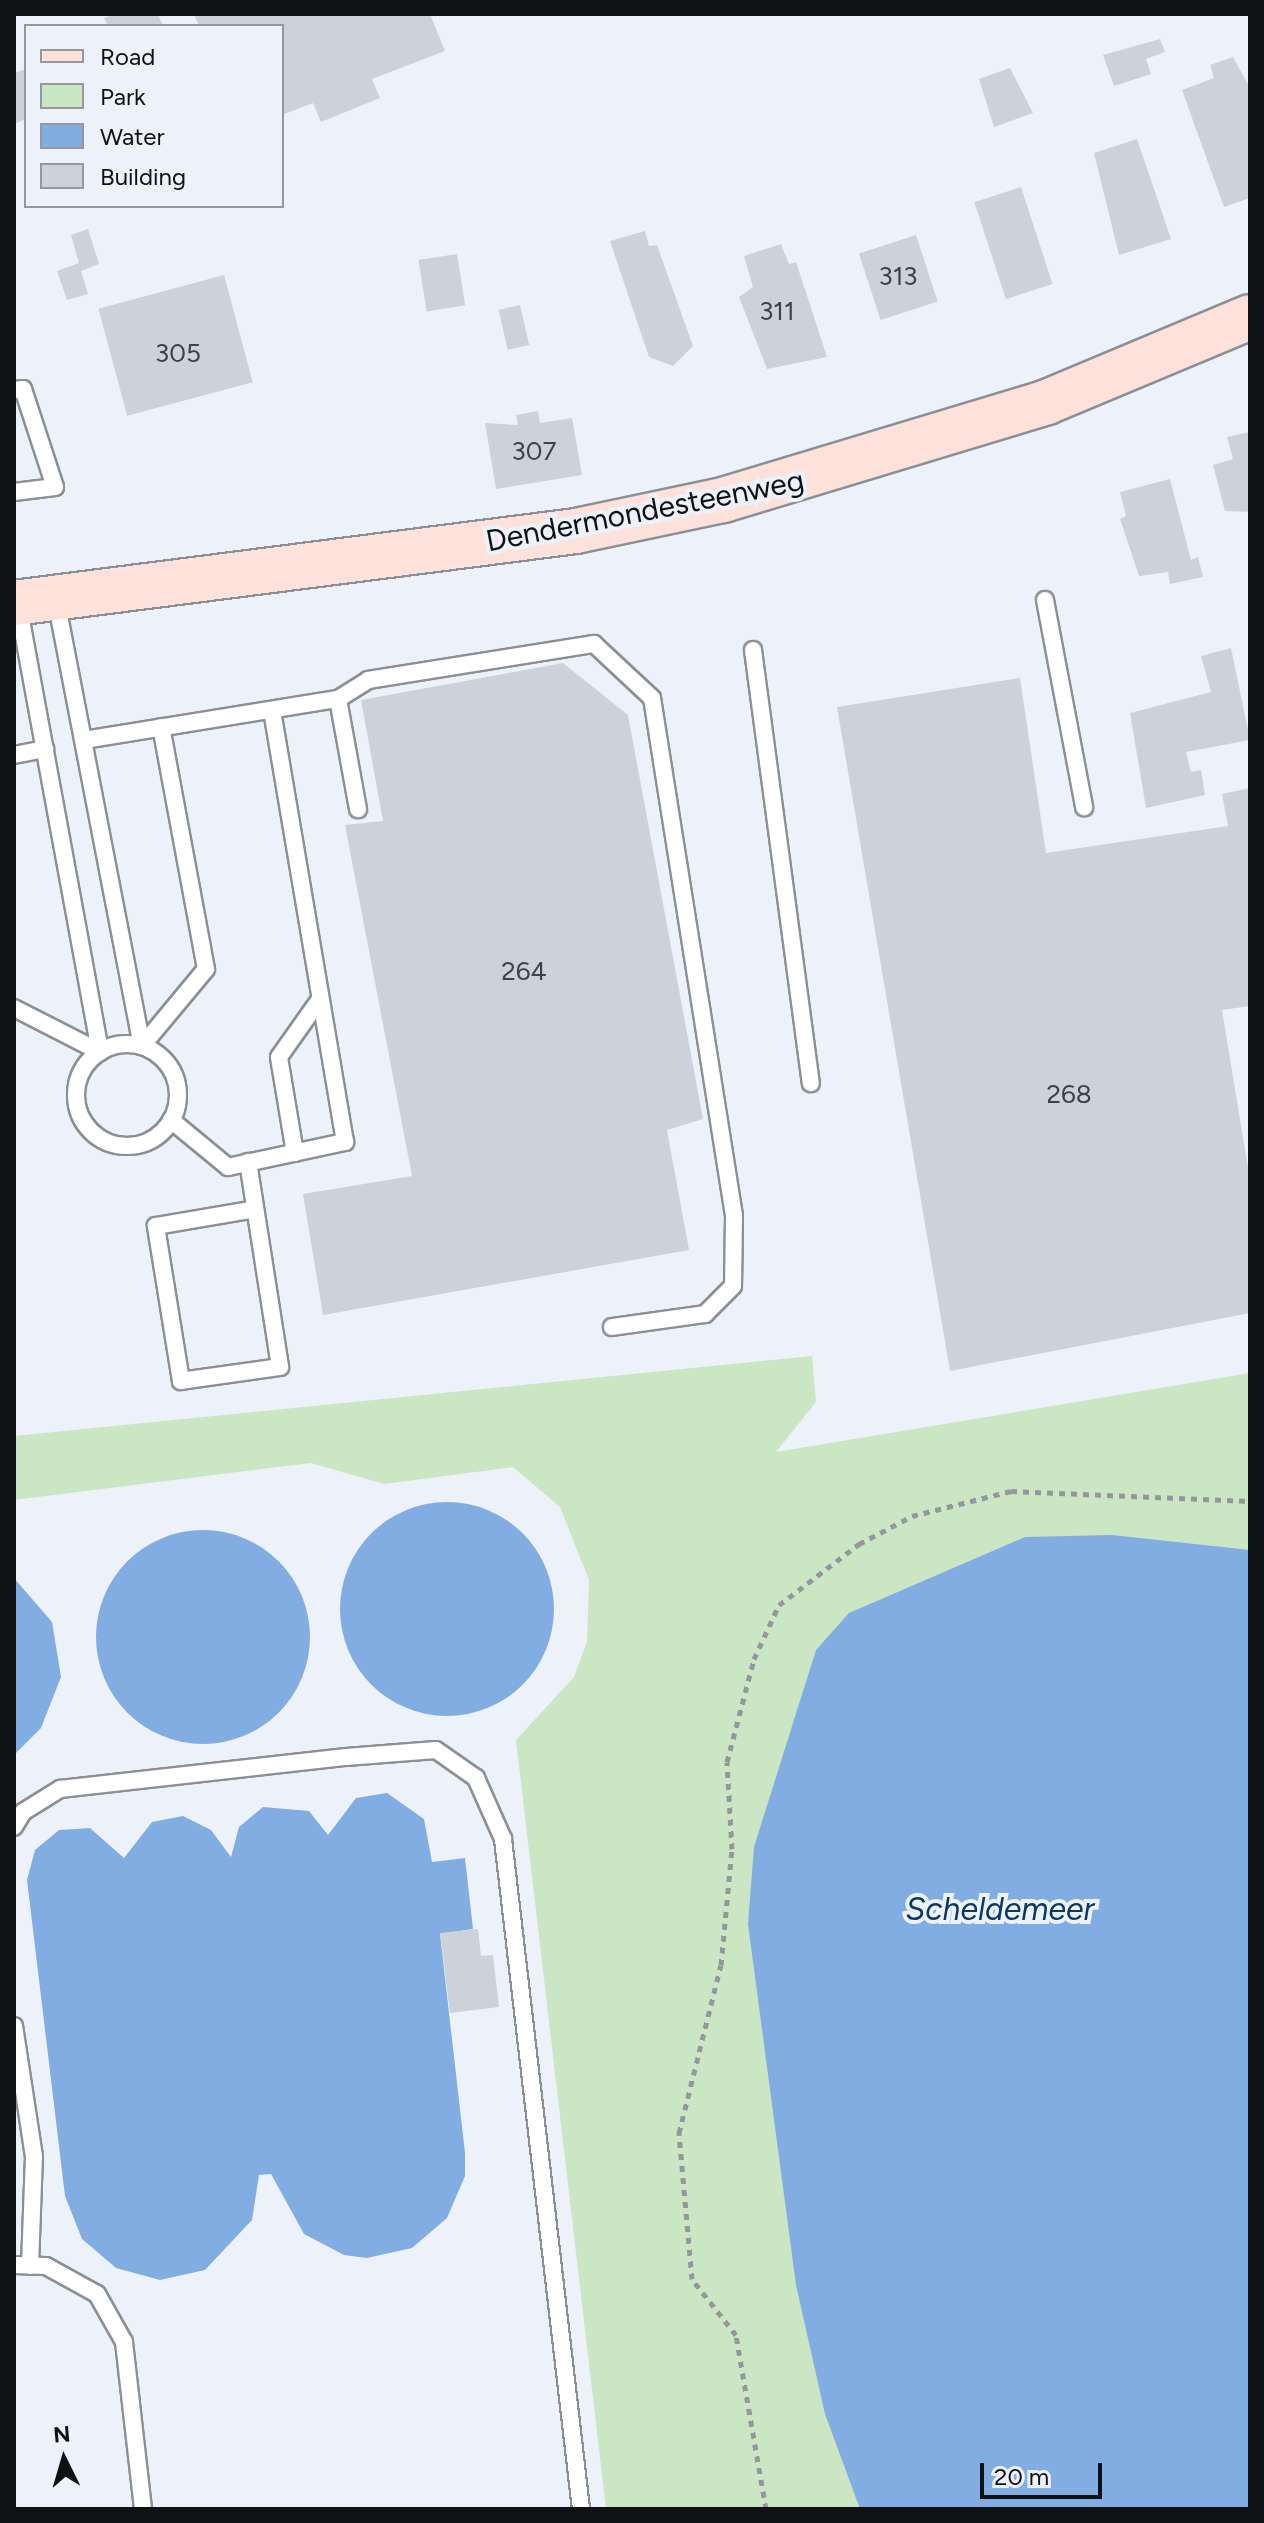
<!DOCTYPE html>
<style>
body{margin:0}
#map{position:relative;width:1264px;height:2523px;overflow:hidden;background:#edf2fa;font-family:Figtree,sans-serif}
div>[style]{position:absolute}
.green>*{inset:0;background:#cbe6c2}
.water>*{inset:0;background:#82ade2}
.round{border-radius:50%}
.building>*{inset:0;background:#cdd2da;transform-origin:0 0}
.path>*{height:5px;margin-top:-2.5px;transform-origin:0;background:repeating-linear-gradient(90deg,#94989e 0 6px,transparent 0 12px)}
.roads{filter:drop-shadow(2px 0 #8a9096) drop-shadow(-2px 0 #8a9096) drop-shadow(0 2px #8a9096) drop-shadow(0 -2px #8a9096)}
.lane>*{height:16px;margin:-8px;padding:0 8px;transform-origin:8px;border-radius:8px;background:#fff}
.lane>.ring{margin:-8px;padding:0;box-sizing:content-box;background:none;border:16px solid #fff;border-radius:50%}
.secondary>*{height:44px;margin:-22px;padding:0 22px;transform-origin:22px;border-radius:22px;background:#fde1da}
span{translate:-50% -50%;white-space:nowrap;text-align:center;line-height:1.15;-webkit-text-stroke:8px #edf2fa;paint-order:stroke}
.number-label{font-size:26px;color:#3e4145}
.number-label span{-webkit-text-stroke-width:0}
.street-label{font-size:30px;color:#0f1113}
.water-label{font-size:32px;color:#0b3867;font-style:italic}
.frame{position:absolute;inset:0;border:16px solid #0f1113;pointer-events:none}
.legend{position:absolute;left:24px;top:24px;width:260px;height:184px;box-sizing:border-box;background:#edf2fa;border:2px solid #94989e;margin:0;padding:10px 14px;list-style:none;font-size:24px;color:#0f1113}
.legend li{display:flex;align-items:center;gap:16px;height:40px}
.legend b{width:40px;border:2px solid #94989e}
.north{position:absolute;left:24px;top:2419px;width:80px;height:80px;-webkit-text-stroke:6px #edf2fa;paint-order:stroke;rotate:355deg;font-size:22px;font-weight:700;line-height:32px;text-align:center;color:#0f1113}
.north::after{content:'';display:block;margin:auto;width:28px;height:36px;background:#0f1113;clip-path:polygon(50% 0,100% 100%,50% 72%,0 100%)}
.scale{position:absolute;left:980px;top:2463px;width:122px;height:36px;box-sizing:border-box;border:4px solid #0f1113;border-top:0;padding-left:10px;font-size:24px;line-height:28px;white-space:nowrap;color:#0f1113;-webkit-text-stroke:6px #edf2fa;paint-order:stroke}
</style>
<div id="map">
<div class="green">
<i style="clip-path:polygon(812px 1356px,816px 1402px,776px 1452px,1250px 1373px,1250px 2509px,606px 2509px,516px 1740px,574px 1677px,587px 1642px,589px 1580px,560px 1507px,513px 1467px,384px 1484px,311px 1463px,14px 1500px,14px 1436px)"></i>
</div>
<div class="water">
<i class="round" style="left:340px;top:1502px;width:214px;height:214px"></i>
<i class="round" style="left:96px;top:1530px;width:214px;height:214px"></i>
<i style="clip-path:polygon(1112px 1535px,1250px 1550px,1250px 2509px,860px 2509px,825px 2414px,796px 2285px,748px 1924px,754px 1847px,816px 1650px,849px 1613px,1025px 1537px)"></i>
<i style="clip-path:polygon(14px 1578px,52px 1622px,61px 1677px,41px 1728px,14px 1755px)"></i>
<i style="clip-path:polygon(387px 1793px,424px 1819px,432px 1862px,465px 1858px,473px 1929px,440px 1934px,465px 2153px,465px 2176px,447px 2218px,412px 2248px,367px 2258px,344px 2255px,304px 2234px,271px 2174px,259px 2175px,252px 2220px,205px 2270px,160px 2280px,116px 2268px,82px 2239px,65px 2196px,27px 1880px,35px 1850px,59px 1830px,90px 1828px,124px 1858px,152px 1822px,183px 1816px,211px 1830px,231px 1857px,239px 1827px,263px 1807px,309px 1811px,328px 1835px,356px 1798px)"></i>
</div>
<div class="building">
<i style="clip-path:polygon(116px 14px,158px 14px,163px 26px,108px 26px,104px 18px)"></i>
<i style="clip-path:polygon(194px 14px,430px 14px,445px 51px,372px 79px,380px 98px,321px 122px,313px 103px,282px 115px,282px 26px,199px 26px)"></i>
<i style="clip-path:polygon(1160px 39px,1165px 52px,1146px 59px,1151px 74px,1114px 86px,1103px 55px)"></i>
<i style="clip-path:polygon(1233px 57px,1250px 88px,1250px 198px,1224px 207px,1182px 90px,1214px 78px,1210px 65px)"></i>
<i style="clip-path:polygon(1010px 68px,1033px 113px,994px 127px,979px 79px)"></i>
<i style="clip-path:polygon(26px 69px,26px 119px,14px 124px,14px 73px)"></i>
<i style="clip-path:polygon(1137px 139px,1171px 239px,1119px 255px,1094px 153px)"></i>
<i style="left:1021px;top:187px;width:102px;height:49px;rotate:72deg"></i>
<i style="clip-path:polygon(88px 229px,99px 264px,81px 271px,88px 294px,67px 300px,57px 271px,79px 263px,71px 235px)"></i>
<i style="clip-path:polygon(645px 231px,649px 246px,657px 245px,693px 346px,673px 366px,649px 357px,610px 241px)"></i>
<i style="left:916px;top:235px;width:70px;height:60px;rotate:72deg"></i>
<i style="clip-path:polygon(781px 244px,789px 264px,796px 262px,827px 357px,767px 369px,739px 297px,753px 287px,744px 256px)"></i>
<i style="left:457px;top:254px;width:52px;height:39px;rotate:81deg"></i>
<i style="left:224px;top:275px;width:111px;height:130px;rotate:75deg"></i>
<i style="left:520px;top:305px;width:41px;height:22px;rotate:77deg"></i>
<i style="clip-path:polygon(538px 411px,540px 423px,572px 418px,582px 475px,496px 489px,485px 423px,518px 425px,516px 415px)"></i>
<i style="clip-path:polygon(1250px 432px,1250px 512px,1225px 511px,1213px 465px,1233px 459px,1227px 437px)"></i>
<i style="clip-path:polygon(1170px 479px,1191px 560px,1198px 557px,1203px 577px,1170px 584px,1168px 572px,1139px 576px,1120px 519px,1126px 516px,1120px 492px)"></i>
<i style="clip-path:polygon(1231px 648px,1250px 740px,1186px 752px,1191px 772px,1201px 770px,1205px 795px,1146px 808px,1130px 713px,1211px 692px,1201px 656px)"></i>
<i style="clip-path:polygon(563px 663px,628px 715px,703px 1119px,667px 1130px,689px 1250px,323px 1315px,303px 1194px,412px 1176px,345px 825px,383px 821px,361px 700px)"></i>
<i style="clip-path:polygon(1020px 678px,1046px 853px,1228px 826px,1222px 794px,1250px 788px,1250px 1006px,1222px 1010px,1250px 1180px,1250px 1313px,950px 1371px,837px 707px)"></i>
<i style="clip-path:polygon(478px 1929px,481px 1956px,493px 1955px,499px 2007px,450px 2013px,440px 1933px)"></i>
</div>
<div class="path">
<i style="left:766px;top:2509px;width:177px;rotate:-99.8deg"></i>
<i style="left:736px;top:2335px;width:71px;rotate:-128.2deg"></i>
<i style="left:692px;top:2279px;width:147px;rotate:-95.1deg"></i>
<i style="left:679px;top:2133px;width:173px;rotate:-76deg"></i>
<i style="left:721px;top:1965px;width:117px;rotate:-84.6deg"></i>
<i style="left:732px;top:1849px;width:87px;rotate:-93.3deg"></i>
<i style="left:727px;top:1762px;width:106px;rotate:-75.3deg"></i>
<i style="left:754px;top:1659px;width:60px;rotate:-65.2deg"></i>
<i style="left:779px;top:1605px;width:101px;rotate:-37.3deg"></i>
<i style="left:859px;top:1544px;width:60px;rotate:-27.8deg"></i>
<i style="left:912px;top:1516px;width:102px;rotate:-14.2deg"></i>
<i style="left:1011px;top:1491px;width:239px;rotate:2.4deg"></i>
</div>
<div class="roads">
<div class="lane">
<i style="left:14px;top:390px;width:9px;rotate:-6deg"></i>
<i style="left:23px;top:389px;width:103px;rotate:71.9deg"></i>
<i style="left:55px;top:487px;width:41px;rotate:173deg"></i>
<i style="left:56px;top:600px;width:454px;rotate:79.1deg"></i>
<i style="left:1045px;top:600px;width:211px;rotate:79.3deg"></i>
<i style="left:18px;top:604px;width:455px;rotate:79.6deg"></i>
<i style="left:753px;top:650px;width:437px;rotate:82.4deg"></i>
<i style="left:338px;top:699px;width:36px;rotate:-32deg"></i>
<i style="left:368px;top:680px;width:229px;rotate:-9.1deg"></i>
<i style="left:594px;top:644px;width:79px;rotate:43deg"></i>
<i style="left:652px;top:698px;width:524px;rotate:81deg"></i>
<i style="left:734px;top:1216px;width:70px;rotate:90.8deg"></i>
<i style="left:733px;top:1286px;width:40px;rotate:135deg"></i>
<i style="left:705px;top:1314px;width:94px;rotate:172deg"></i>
<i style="left:84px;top:740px;width:257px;rotate:-9.2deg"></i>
<i style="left:338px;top:699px;width:112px;rotate:79.7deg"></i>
<i style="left:14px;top:755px;width:32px;rotate:-11deg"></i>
<i style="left:14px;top:1008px;width:97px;rotate:27.1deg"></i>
<i class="ring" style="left:76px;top:1044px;width:86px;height:86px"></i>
<i style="left:142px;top:1046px;width:100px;rotate:-50.3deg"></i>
<i style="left:206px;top:969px;width:246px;rotate:-100.5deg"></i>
<i style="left:171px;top:1120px;width:74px;rotate:39.5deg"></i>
<i style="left:228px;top:1167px;width:120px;rotate:-12.1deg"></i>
<i style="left:345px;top:1142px;width:438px;rotate:-99.6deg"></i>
<i style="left:295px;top:1153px;width:97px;rotate:-99.5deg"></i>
<i style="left:279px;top:1057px;width:71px;rotate:-54.7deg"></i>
<i style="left:248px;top:1162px;width:207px;rotate:81.1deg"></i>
<i style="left:280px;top:1367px;width:100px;rotate:172deg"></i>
<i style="left:181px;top:1381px;width:157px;rotate:-99.2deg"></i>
<i style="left:156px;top:1226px;width:100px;rotate:-9.7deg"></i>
<i style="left:14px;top:1827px;width:17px;rotate:-59deg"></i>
<i style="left:23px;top:1812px;width:44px;rotate:-31.9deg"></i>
<i style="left:60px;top:1789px;width:288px;rotate:-6.4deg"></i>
<i style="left:346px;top:1757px;width:90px;rotate:-4.4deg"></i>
<i style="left:436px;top:1750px;width:49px;rotate:35deg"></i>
<i style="left:476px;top:1778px;width:67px;rotate:66.1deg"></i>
<i style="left:503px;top:1839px;width:675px;rotate:83.36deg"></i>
<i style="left:14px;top:2026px;width:132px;rotate:81.3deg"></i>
<i style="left:34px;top:2156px;width:110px;rotate:92.1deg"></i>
<i style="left:14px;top:2265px;width:32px;rotate:2deg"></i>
<i style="left:46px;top:2266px;width:58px;rotate:28.8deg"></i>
<i style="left:97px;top:2294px;width:55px;rotate:60.6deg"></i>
<i style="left:124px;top:2342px;width:168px;rotate:83.5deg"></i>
</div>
<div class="secondary">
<i style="left:14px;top:603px;width:567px;rotate:-7.3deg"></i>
<i style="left:576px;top:531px;width:150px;rotate:-11.9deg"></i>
<i style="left:723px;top:500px;width:338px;rotate:-16.8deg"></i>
<i style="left:1047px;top:402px;width:220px;rotate:-22.7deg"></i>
</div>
</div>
<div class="number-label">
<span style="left:898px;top:277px">313</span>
<span style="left:777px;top:312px">311</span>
<span style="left:178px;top:354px">305</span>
<span style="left:534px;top:452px">307</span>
<span style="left:524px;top:972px">264</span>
<span style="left:1069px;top:1095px">268</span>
</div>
<div class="street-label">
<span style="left:645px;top:511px;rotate:-11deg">Dendermondesteenweg</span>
</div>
<div class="water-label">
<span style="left:1000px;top:1909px">Scheldemeer</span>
</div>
<div class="frame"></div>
<ul class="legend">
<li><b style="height:10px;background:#fde1da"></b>Road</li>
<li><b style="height:22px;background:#cbe6c2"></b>Park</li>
<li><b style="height:22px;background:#82ade2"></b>Water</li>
<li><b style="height:22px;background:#cdd2da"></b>Building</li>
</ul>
<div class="north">N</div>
<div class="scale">20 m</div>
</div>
